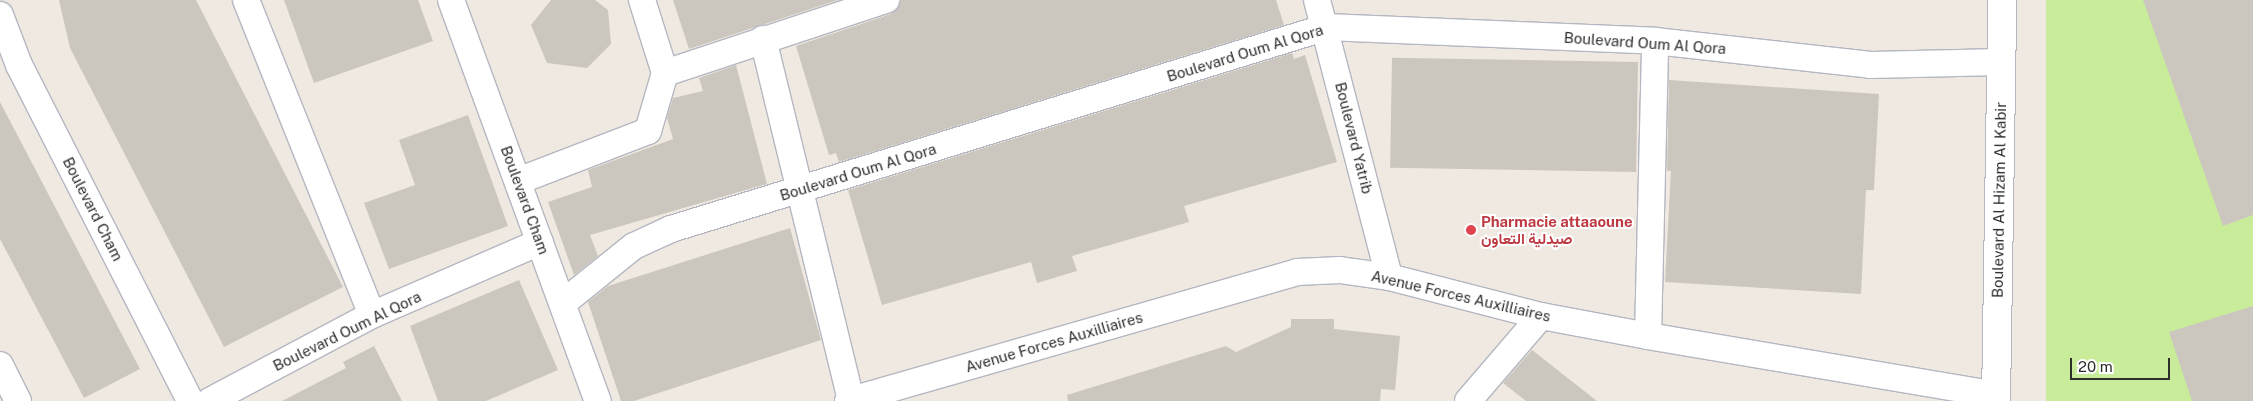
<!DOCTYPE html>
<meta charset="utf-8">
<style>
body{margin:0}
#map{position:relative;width:2253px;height:401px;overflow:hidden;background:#efe9e1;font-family:"Public Sans",Vazirmatn,sans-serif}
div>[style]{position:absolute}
.pitch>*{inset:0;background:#c9ec9a;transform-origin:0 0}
.building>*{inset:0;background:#cbc7bf;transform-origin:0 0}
.roads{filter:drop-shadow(1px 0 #b4b7c1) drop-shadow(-1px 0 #b4b7c1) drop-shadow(0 1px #b4b7c1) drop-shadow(0 -1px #b4b7c1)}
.minor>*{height:26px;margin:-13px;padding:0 13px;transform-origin:13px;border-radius:13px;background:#fff}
.secondary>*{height:28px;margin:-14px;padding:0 14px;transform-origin:14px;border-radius:14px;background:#fff}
.dots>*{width:14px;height:14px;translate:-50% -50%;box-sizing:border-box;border:2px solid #fff;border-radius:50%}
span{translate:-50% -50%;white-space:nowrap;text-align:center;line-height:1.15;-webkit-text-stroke:4px #fff;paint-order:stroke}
.street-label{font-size:15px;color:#2e2e2e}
.health-label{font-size:15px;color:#be3a42;font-weight:700}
.left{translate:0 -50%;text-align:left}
.scale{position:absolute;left:2070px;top:358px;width:100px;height:22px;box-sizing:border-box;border:2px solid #2e2e2e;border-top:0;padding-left:6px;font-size:15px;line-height:18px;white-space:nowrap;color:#2e2e2e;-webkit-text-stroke:4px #fff;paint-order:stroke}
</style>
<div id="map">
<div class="pitch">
<i style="left:2046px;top:0;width:207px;height:401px"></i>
</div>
<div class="building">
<i style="clip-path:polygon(59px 0,196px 0,343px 287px,224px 347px,70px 48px)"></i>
<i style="clip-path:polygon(284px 0,418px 0,433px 41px,314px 83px)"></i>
<i style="clip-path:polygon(551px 0,595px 0,608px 10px,611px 44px,587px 68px,547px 63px,531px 25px)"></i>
<i style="clip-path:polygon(673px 0,838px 0,689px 49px)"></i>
<i style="clip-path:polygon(901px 0,1276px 0,1284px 25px,839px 162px,836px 153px,829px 155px,796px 46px,891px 14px)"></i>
<i style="clip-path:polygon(2143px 0,2253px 0,2253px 215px,2223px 226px)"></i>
<i style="clip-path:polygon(1292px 53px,1294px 59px,1305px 55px,1337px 162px,1184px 206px,1189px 222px,1072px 256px,1077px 271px,1037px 283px,1031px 262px,882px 305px,848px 190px)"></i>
<i style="left:1638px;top:62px;width:110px;height:246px;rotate:91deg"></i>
<i style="clip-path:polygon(736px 65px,767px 184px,590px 235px,598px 256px,574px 275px,548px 202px,592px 187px,588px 170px,673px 139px,667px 118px,673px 98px,703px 91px,699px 78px)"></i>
<i style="clip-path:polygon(1669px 80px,1879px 94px,1874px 190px,1866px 190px,1861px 294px,1665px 282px,1671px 171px,1667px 171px)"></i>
<i style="clip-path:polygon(0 102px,140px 369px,84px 398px,0 239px)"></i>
<i style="clip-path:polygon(468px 115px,508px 226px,389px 269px,364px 203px,415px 185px,399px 140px)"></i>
<i style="clip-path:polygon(790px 228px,821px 340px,634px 401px,621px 401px,588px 302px,608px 286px)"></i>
<i style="clip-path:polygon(519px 280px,558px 370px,486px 401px,438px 401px,410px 326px)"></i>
<i style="clip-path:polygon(2253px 306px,2253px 401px,2192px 401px,2169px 332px)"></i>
<i style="clip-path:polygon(1291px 319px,1334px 319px,1334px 329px,1400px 336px,1395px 390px,1381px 389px,1380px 401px,1068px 401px,1067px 395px,1226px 346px,1236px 352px,1291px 327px)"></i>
<i style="clip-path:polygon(374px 346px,402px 401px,282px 401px,346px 368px,343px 362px)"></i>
<i style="clip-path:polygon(1532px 350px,1597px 401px,1526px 401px,1503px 383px)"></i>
</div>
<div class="roads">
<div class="minor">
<i style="left:246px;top:0;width:339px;rotate:68.2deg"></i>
<i style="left:451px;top:0;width:427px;rotate:69.9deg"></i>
<i style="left:1317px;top:0;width:286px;rotate:75.4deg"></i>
<i style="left:0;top:15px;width:53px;rotate:69.2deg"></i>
<i style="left:19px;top:65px;width:377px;rotate:63deg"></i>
<i style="left:763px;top:39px;width:372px;rotate:76.3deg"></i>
<i style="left:665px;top:73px;width:233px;rotate:-18.3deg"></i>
<i style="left:518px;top:181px;width:139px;rotate:-21deg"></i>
<i style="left:648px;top:131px;width:60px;rotate:-73.7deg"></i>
<i style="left:665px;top:73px;width:77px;rotate:-107.5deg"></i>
<i style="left:563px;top:303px;width:91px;rotate:-38.8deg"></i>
<i style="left:634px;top:246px;width:41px;rotate:-24.7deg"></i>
<i style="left:671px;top:229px;width:686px;rotate:-17.12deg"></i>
<i style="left:1327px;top:27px;width:328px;rotate:2.4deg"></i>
<i style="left:1655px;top:41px;width:217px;rotate:6.3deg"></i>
<i style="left:1871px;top:65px;width:130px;rotate:-1.3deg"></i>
<i style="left:1648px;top:336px;width:295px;rotate:-88.6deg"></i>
<i style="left:0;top:365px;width:40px;rotate:63.4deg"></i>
<i style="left:210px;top:401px;width:183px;rotate:-28deg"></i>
<i style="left:372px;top:315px;width:183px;rotate:-23.5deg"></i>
<i style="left:848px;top:401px;width:467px;rotate:-16deg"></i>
<i style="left:1297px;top:272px;width:43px;rotate:-2.7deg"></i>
<i style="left:1340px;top:270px;width:49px;rotate:8.1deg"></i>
<i style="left:1389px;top:277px;width:157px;rotate:14.4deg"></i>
<i style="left:1541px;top:316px;width:109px;rotate:10.6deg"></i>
<i style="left:1648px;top:336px;width:353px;rotate:9.6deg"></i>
<i style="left:1468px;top:401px;width:112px;rotate:-49.3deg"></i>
</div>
<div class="secondary">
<i style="left:1996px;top:401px;width:401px;rotate:-89.1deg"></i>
</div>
</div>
<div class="dots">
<i style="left:1471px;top:230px;background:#e0444e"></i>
</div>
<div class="street-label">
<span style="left:1645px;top:43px;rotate:4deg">Boulevard Oum Al Qora</span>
<span style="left:1245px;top:53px;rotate:-17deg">Boulevard Oum Al Qora</span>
<span style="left:1354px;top:138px;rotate:76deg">Boulevard Yatrib</span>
<span style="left:858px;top:172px;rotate:-17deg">Boulevard Oum Al Qora</span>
<span style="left:525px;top:200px;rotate:70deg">Boulevard Cham</span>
<span style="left:1999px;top:200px;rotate:-89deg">Boulevard Al Hizam Al Kabir</span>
<span style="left:93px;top:209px;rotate:63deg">Boulevard Cham</span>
<span style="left:1461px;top:296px;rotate:13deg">Avenue Forces Auxilliaires</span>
<span style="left:347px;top:331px;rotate:-26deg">Boulevard Oum Al Qora</span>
<span style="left:1054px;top:342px;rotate:-16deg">Avenue Forces Auxilliaires</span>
</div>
<div class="health-label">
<span class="left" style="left:1481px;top:230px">Pharmacie attaaoune<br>صيدلية التعاون</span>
</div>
<div class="scale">20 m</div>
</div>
